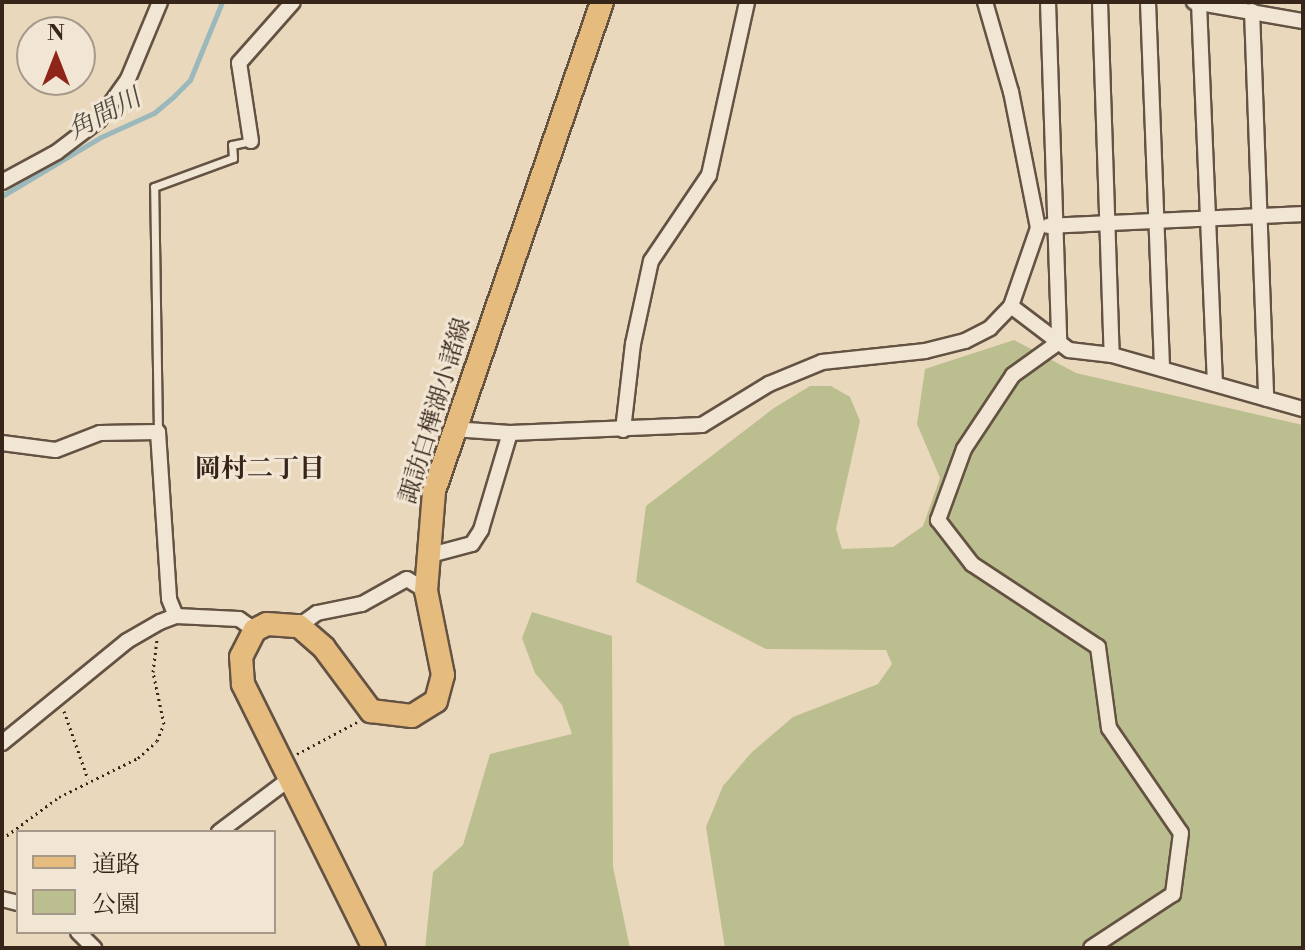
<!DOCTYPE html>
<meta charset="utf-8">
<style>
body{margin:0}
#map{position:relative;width:1305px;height:950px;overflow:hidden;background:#ead8bd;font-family:"Libre Bodoni","Noto Serif JP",serif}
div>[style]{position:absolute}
.green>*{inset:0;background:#bbbe8e}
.stream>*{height:5px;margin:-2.5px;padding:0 2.5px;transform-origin:2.5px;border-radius:2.5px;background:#9bb8bb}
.path>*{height:3px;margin-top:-1.5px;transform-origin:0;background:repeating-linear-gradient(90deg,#37251a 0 2px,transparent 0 6px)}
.roads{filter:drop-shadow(2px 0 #645243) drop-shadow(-2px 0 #645243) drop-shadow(0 2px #645243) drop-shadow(0 -2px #645243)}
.lane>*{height:7px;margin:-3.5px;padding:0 3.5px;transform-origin:3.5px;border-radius:3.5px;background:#f1e6d4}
.street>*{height:14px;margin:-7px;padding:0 7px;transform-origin:7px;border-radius:7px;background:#f1e6d4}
.primary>*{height:22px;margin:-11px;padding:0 11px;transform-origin:11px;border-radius:11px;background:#e5bc7e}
span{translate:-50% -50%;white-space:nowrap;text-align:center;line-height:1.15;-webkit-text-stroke:6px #f1e6d4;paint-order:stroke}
.street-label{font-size:24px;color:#37251a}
.water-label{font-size:26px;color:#504a42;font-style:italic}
.neighbourhood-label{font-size:26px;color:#37251a;font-weight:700}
.frame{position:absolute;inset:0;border:4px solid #37251a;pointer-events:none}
.legend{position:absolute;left:16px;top:830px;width:260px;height:104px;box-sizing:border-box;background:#f1e6d4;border:2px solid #a7998a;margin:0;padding:10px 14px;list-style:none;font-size:24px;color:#37251a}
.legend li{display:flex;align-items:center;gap:16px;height:40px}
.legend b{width:40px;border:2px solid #a7998a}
.north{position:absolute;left:16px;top:16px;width:80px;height:80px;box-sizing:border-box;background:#f1e6d4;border:2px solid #a7998a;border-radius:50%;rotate:0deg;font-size:22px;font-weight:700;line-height:32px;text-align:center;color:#37251a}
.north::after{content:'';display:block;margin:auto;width:28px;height:36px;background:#8f2418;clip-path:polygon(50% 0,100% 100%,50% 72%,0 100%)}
</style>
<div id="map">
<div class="green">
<i style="clip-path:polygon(1014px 340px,1076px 373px,1303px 425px,1303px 948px,725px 948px,706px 827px,723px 786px,751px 753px,793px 717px,878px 684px,892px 664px,886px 650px,766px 649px,636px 582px,646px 506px,774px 408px,810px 386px,831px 386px,850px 397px,860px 421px,836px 529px,842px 549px,893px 547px,923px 526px,940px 478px,917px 424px,925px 369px)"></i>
<i style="clip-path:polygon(532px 612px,612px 636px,613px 867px,630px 948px,425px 948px,433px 872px,463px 845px,490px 754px,572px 734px,562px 705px,535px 673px,522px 638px)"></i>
</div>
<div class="stream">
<i style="left:2px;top:196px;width:115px;rotate:-30.8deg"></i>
<i style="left:101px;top:137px;width:58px;rotate:-24.4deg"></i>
<i style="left:154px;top:113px;width:25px;rotate:-40deg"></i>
<i style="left:173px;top:97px;width:24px;rotate:-45deg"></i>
<i style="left:190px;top:80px;width:84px;rotate:-67.7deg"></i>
</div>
<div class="path">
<i style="left:64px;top:711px;width:72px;rotate:70.6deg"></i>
<i style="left:297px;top:754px;width:68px;rotate:-28.1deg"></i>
<i style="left:2px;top:839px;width:71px;rotate:-36.4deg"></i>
<i style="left:59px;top:797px;width:88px;rotate:-26.3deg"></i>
<i style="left:138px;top:758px;width:25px;rotate:-42deg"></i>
<i style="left:157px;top:741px;width:18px;rotate:-68deg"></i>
<i style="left:164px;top:724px;width:53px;rotate:-101.9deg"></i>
<i style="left:153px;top:672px;width:32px;rotate:-83deg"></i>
</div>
<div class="roads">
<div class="lane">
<i style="left:158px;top:432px;width:245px;rotate:-90.9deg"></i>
<i style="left:154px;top:187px;width:84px;rotate:-20.2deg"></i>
<i style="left:233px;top:158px;width:13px;rotate:-94deg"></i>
<i style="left:232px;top:145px;width:19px;rotate:-12deg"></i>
</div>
<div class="street">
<i style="left:1048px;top:2px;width:340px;rotate:88.1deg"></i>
<i style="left:1059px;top:342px;width:57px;rotate:144.3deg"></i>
<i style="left:1013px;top:375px;width:89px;rotate:123.5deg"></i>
<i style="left:964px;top:449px;width:76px;rotate:110.1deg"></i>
<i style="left:938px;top:520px;width:56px;rotate:52.3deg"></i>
<i style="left:972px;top:564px;width:151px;rotate:33.4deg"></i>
<i style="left:1098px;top:647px;width:82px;rotate:82.3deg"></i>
<i style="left:1109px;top:728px;width:127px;rotate:55.6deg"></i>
<i style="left:1181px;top:833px;width:62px;rotate:97.5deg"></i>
<i style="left:1173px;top:894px;width:98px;rotate:146.6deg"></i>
<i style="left:1100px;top:2px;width:353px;rotate:88.1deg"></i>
<i style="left:1148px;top:2px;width:367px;rotate:87.8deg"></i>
<i style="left:1194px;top:2px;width:111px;rotate:9.9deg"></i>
<i style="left:1199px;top:3px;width:381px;rotate:87.6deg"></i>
<i style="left:1252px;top:11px;width:388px;rotate:87.9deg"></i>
<i style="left:251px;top:141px;width:79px;rotate:-98.7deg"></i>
<i style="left:239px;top:63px;width:81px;rotate:-48.5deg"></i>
<i style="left:2px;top:182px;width:63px;rotate:-28.6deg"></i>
<i style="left:57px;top:152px;width:53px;rotate:-37.3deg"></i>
<i style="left:99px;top:120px;width:50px;rotate:-54.7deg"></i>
<i style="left:128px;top:79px;width:83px;rotate:-67.4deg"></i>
<i style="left:1048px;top:226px;width:255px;rotate:-2.7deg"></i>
<i style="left:1011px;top:306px;width:73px;rotate:37.2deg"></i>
<i style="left:1069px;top:350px;width:43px;rotate:6.6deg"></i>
<i style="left:1112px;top:355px;width:198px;rotate:15.8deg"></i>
<i style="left:453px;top:429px;width:57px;rotate:4deg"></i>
<i style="left:510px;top:433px;width:192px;rotate:-2.4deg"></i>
<i style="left:702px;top:425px;width:79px;rotate:-31.5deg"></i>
<i style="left:769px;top:384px;width:57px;rotate:-22.5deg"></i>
<i style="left:822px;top:362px;width:104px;rotate:-6.1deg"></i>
<i style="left:925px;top:351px;width:41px;rotate:-14deg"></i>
<i style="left:965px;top:341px;width:28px;rotate:-27deg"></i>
<i style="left:990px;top:328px;width:30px;rotate:-46deg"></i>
<i style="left:1011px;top:306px;width:83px;rotate:-70.9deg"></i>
<i style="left:1038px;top:228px;width:139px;rotate:-101.2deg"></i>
<i style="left:1011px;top:92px;width:94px;rotate:-106.1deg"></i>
<i style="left:623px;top:430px;width:87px;rotate:-83.4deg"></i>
<i style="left:633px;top:344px;width:85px;rotate:-77.8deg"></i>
<i style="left:651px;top:261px;width:104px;rotate:-56deg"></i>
<i style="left:709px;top:175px;width:177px;rotate:-77.6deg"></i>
<i style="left:2px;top:443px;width:54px;rotate:7.4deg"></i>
<i style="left:56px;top:450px;width:47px;rotate:-21.1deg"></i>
<i style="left:100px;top:433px;width:58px;rotate:-1deg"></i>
<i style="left:158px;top:432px;width:167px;rotate:86.2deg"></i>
<i style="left:169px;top:599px;width:18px;rotate:68deg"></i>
<i style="left:438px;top:553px;width:35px;rotate:-15deg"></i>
<i style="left:472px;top:544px;width:17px;rotate:-57deg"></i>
<i style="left:481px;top:530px;width:101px;rotate:-73.4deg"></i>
<i style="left:299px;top:626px;width:22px;rotate:-36deg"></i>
<i style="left:317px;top:613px;width:46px;rotate:-11.3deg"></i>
<i style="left:362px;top:604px;width:51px;rotate:-29.1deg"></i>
<i style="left:407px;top:579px;width:22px;rotate:32deg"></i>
<i style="left:2px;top:743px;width:161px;rotate:-39.2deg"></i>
<i style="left:127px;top:641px;width:38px;rotate:-30deg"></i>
<i style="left:160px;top:622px;width:17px;rotate:-21deg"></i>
<i style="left:176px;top:616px;width:63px;rotate:2.7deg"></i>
<i style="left:239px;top:619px;width:19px;rotate:35deg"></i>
<i style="left:219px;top:832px;width:86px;rotate:-37deg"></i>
<i style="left:2px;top:899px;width:16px;rotate:14deg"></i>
<i style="left:78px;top:932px;width:23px;rotate:45deg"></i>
</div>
<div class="primary">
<i style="left:374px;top:948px;width:295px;rotate:-116.4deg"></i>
<i style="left:243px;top:684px;width:27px;rotate:-94deg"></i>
<i style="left:241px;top:657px;width:30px;rotate:-63deg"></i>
<i style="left:255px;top:630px;width:13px;rotate:-27deg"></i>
<i style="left:267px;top:624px;width:32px;rotate:4deg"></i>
<i style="left:299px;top:626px;width:33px;rotate:41deg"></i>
<i style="left:324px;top:648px;width:79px;rotate:53.3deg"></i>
<i style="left:371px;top:711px;width:41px;rotate:7deg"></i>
<i style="left:412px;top:716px;width:28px;rotate:-32deg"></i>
<i style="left:436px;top:701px;width:27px;rotate:-75deg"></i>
<i style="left:443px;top:675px;width:86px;rotate:-101.4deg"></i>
<i style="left:426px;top:591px;width:100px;rotate:-85.4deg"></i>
<i style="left:434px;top:491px;width:517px;rotate:-71.04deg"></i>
</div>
</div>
<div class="street-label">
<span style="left:436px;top:411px;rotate:-73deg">諏訪白樺湖小諸線</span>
</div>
<div class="water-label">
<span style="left:105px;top:115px;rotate:-28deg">角間川</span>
</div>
<div class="neighbourhood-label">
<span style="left:260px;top:470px">岡村二丁目</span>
</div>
<div class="frame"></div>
<ul class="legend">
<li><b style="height:10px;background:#e5bc7e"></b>道路</li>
<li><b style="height:22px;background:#bbbe8e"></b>公園</li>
</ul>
<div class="north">N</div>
</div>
